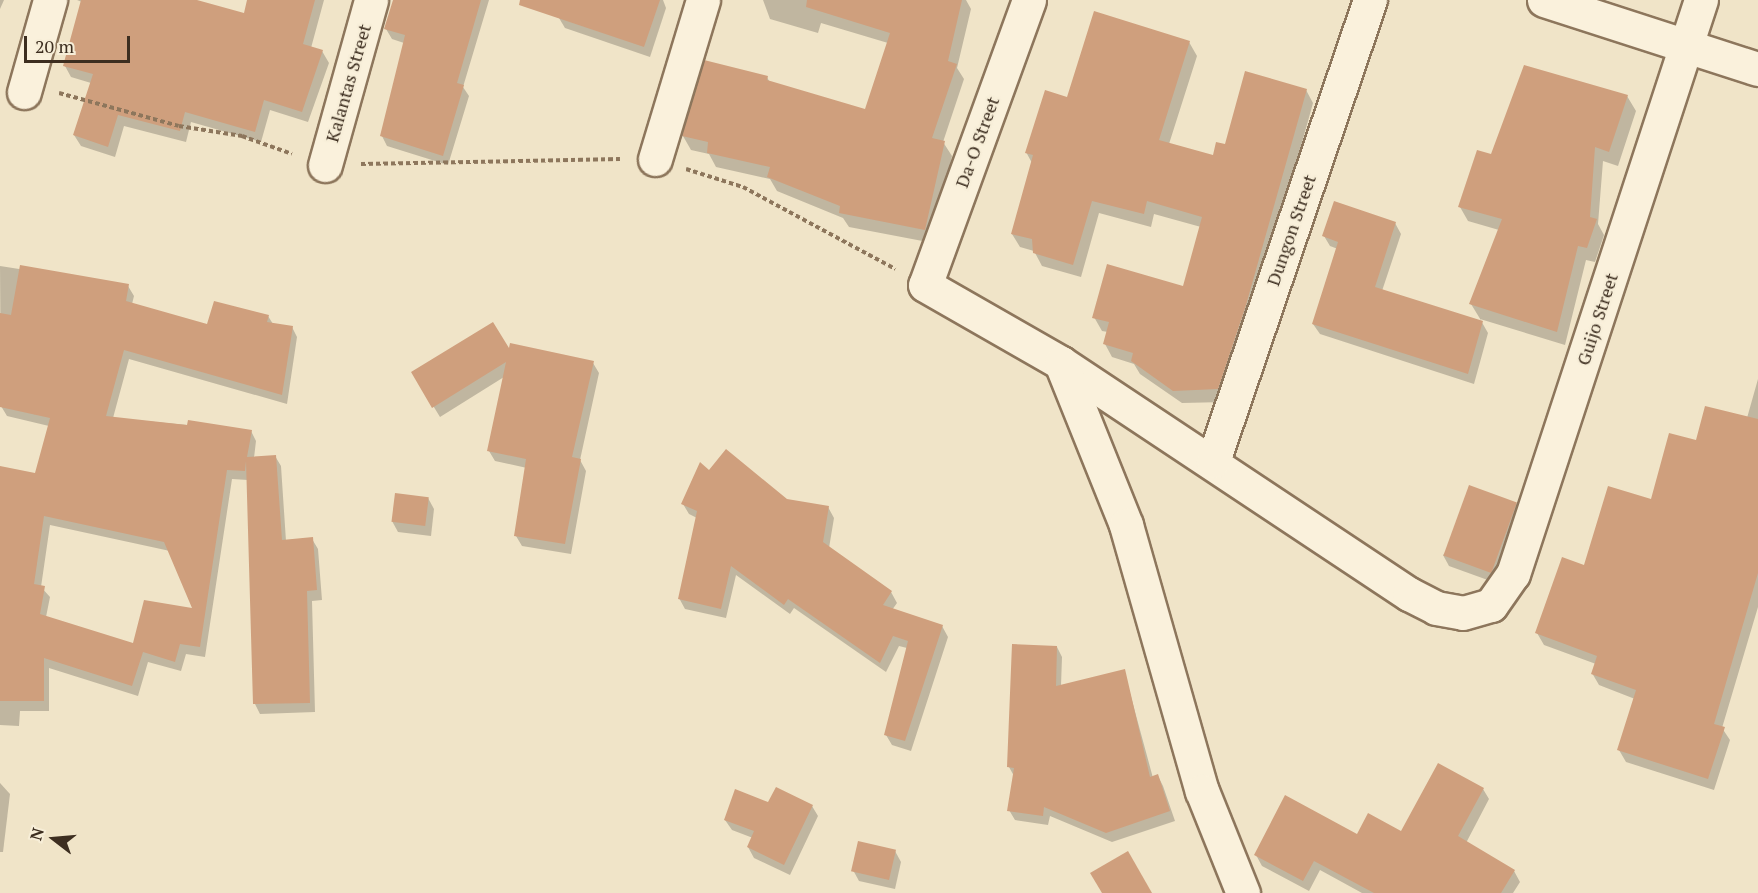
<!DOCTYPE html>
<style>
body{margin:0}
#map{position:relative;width:1758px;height:893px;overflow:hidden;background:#f0e4c8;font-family:"PT Serif",serif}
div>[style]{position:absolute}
.shadow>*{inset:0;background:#0003}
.building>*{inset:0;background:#cf9f7d;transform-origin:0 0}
.path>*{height:4px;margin-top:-2px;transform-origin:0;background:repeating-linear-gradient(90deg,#8d765c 0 4.5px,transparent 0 7.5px)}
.roads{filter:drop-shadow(2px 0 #8d765c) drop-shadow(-2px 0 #8d765c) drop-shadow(0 2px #8d765c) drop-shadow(0 -2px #8d765c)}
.minor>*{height:33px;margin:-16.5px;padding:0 16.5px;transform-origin:16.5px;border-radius:16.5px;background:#faf1dc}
span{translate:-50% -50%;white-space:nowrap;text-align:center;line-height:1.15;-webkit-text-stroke:4.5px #f7eed8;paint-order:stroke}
.street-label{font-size:18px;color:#3d2e20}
.north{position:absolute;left:24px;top:809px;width:60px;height:60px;-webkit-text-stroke:4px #f7eed8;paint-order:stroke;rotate:286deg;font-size:16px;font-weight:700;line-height:24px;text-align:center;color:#3d2e20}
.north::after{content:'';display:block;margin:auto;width:21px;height:27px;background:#3d2e20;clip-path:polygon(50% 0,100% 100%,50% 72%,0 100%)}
.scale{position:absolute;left:24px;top:36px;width:106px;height:27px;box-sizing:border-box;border:3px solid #3d2e20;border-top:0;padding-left:8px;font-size:18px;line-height:21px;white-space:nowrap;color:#3d2e20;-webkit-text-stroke:4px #f7eed8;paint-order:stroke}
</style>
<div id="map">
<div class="shadow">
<i style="clip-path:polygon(0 0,4px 0,0 9px)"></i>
<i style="clip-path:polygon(77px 0,192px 0,245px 15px,248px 0,324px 0,311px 48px,322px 51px,329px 63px,308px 122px,270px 110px,261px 142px,191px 122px,186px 142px,124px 126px,115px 157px,81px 146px,74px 135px,91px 83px,71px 77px,65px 66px,82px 2px)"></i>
<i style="clip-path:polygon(395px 0,489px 0,463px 87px,469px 96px,448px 165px,387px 146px,382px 136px,404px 43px,392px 39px,386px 29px)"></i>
<i style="clip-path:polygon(564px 0,663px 0,666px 8px,650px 57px,565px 28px,559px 18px)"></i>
<i style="clip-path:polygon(763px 0,966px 0,971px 9px,957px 68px,964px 79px,943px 142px,952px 156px,933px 243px,849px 227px,843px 218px,777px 191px,770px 179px,716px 167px,709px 154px,691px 150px,683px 136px,767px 77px,770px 83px,866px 111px,888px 43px,821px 23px,818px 33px,770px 19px)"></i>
<i style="clip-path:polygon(1189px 42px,1197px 56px,1169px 144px,1214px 157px,1306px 90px,1313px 103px,1253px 319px,1225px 402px,1182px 403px,1140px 374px,1134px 364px,1112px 357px,1105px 344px,1108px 332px,1102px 331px,1094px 317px,1184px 287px,1201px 227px,1154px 214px,1151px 227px,1099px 213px,1081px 277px,1042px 266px,1034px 251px,1020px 247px,1012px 234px,1032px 163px,1026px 152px,1068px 99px)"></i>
<i style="clip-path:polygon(1627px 96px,1636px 111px,1618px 166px,1603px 161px,1598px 224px,1604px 235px,1595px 262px,1586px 260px,1565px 345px,1480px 319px,1488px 333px,1474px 384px,1320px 334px,1313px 324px,1338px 249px,1330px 246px,1324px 236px,1395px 223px,1401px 234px,1382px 291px,1482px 322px,1471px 304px,1499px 230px,1468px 221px,1460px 207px,1492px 156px)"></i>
<i style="clip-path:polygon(evenodd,0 266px,128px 286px,134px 296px,132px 304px,208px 326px,268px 316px,273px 324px,292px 327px,297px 337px,287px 404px,129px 359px,113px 418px,251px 431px,256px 441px,254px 458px,275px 456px,281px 466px,286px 541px,312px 539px,318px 549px,322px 600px,312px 601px,315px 712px,260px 714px,255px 704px,248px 480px,232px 479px,205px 657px,186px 654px,181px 671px,148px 662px,138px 696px,49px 668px,49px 711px,20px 711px,19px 726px,0 725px,0 468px,36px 475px,49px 426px,7px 416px,1px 406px,0 266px,50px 525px,170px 551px,195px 610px,134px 645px,46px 617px,50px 597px,41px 587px,50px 525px)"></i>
<i style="clip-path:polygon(509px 352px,593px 363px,599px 373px,580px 460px,586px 471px,571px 554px,522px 546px,516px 536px,527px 468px,495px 461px,489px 451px,504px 377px,440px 417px,413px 373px)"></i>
<i style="clip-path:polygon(1758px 379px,1758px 607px,1722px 728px,1730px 740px,1714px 790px,1626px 762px,1619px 750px,1635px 699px,1599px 685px,1592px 673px,1596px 664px,1544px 645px,1537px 633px,1585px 567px,1652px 501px,1697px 442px,1747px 418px)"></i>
<i style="clip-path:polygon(709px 472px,786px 500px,828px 507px,834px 518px,829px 548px,891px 592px,897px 603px,892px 610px,942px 626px,948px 637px,911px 751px,892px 745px,886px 735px,907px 648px,899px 646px,886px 672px,794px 608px,790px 614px,736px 575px,726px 618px,685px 609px,679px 598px,697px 518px,689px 514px,683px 504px)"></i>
<i style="clip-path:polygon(428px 498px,434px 509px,431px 536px,398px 532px,392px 521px)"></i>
<i style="clip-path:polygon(1516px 503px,1522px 513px,1496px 583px,1449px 566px,1443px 555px)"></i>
<i style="clip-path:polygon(1057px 647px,1062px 657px,1061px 686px,1124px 671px,1153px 778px,1158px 776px,1163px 786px,1175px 821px,1112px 842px,1050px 816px,1048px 825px,1015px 820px,1009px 810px,1014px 776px,1009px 767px)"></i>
<i style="clip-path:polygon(0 783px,10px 794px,3px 852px,0 852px)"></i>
<i style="clip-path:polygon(1483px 789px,1489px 799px,1466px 843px,1514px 871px,1520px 882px,1513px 893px,1362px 893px,1320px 870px,1309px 891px,1262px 866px,1256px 855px,1358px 836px,1402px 833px)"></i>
<i style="clip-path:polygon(769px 804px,812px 806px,818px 816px,790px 875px,754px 858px,748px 847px,753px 838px,732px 830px,725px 820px)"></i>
<i style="clip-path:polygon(895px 851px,901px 862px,895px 889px,859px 881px,853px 870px)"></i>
</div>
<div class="building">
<i style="clip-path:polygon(81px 0,197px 0,244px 13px,247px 0,315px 0,303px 44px,323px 50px,302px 112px,264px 100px,255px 132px,185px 112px,180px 131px,118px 115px,108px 147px,73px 135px,93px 74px,63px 66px)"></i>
<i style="clip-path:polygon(393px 0,481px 0,457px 83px,464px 85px,443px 156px,380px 136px,405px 35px,384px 29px)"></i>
<i style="clip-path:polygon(520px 0,660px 0,644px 47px,519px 5px)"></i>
<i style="clip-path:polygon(807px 0,962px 0,948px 61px,957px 64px,932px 138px,945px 141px,925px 230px,839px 213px,840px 206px,767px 177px,770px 167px,707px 153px,708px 142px,682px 136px,704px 60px,768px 76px,767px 80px,865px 109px,890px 33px,806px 7px)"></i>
<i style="clip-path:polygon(1094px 11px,1190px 41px,1159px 140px,1213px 155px,1216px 142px,1225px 144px,1245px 71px,1307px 89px,1246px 305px,1218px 389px,1173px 391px,1131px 361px,1133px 353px,1103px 344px,1109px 322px,1092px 318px,1107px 264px,1183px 286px,1202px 217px,1147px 201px,1144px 214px,1092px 201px,1073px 265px,1033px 253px,1032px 239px,1011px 234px,1033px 155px,1025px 153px,1045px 90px,1067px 97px)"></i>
<i style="clip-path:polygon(1524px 65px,1628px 95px,1609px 152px,1595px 147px,1590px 217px,1597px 219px,1587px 248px,1578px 246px,1557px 332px,1469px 304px,1502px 219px,1458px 207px,1477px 150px,1491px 154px)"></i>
<i style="clip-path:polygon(1334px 201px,1396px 222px,1375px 287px,1483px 321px,1468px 374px,1312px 324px,1338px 242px,1322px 236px)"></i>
<i style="clip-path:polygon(evenodd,20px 265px,129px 284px,126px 301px,207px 324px,214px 301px,269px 315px,267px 322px,293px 326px,282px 395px,124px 350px,106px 416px,187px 425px,188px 420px,252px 430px,247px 457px,276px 455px,282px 540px,313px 537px,317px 590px,307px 591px,310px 703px,253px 704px,246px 461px,245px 471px,227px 470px,200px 647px,180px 644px,175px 662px,143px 652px,132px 686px,44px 658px,44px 701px,0 701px,0 466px,35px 473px,50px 418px,0 407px,0 313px,11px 315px,20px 265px,44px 516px,164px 542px,192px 608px,144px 600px,133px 643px,40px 614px,45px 586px,34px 584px,44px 516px)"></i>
<i style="clip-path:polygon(493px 322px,509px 348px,510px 343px,594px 361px,572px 457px,581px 459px,565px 544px,514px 536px,526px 459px,487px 451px,506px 362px,432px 408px,411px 372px)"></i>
<i style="clip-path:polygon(1705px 406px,1758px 419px,1758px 573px,1714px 724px,1725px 727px,1708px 779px,1617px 750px,1636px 690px,1591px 674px,1597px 656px,1535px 633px,1562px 557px,1584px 565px,1608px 486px,1651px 499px,1669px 433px,1696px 440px)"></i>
<i style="clip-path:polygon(726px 449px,787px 499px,829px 506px,823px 542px,892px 591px,883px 605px,943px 625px,905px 741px,884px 735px,908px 641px,893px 636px,880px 663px,788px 599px,784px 605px,731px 566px,721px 609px,678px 599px,697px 511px,681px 504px,700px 462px,709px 470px)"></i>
<i style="left:1469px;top:485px;width:51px;height:75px;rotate:20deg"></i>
<i style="left:395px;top:493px;width:34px;height:29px;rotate:7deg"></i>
<i style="clip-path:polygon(1012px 644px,1057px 646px,1056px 686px,1125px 669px,1150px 777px,1158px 774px,1170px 811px,1106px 833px,1044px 807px,1043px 816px,1007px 811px,1014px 768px,1007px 767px)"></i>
<i style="clip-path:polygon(1438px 763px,1484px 788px,1458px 836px,1515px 870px,1501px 893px,1374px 893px,1314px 861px,1303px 881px,1254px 855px,1285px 795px,1357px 834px,1368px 813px,1401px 831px)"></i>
<i style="clip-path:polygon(776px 787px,813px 805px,784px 865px,747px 847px,754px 831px,724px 820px,735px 789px,768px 802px)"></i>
<i style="left:858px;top:841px;width:39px;height:31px;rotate:13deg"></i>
<i style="clip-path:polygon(1128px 851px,1152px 893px,1102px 893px,1090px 873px)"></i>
</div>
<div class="path">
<i style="left:59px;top:93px;width:124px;rotate:15.4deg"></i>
<i style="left:179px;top:126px;width:64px;rotate:9deg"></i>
<i style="left:242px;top:136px;width:53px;rotate:19.8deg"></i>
<i style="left:361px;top:164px;width:259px;rotate:-1.1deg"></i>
<i style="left:686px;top:169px;width:60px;rotate:17.5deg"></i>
<i style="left:743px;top:187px;width:173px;rotate:28.3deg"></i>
</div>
<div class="roads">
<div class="minor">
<i style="left:1029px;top:0;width:303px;rotate:110deg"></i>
<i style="left:925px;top:285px;width:157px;rotate:29.8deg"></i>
<i style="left:1061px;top:363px;width:418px;rotate:33.6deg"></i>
<i style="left:1409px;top:594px;width:30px;rotate:27deg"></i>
<i style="left:1436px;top:608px;width:27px;rotate:10deg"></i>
<i style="left:1463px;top:613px;width:29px;rotate:-16deg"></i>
<i style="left:1491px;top:605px;width:38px;rotate:-55deg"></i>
<i style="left:1513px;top:574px;width:604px;rotate:-71.87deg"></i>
<i style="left:1544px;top:0;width:225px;rotate:17.9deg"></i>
<i style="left:24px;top:92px;width:96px;rotate:-74.2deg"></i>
<i style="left:655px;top:159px;width:166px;rotate:-73.2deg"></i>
<i style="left:325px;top:165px;width:171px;rotate:-74.4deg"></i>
<i style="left:1061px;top:363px;width:175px;rotate:68.1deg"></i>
<i style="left:1126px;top:525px;width:277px;rotate:74.1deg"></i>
<i style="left:1202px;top:791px;width:110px;rotate:68.1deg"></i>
<i style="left:1213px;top:461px;width:487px;rotate:-71.2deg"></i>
</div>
</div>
<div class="street-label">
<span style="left:348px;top:83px;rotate:-74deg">Kalantas Street</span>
<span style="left:977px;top:142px;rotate:-70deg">Da-O Street</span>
<span style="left:1291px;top:230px;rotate:-71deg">Dungon Street</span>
<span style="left:1597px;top:319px;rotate:-72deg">Guijo Street</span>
</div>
<div class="north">N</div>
<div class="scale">20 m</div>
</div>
